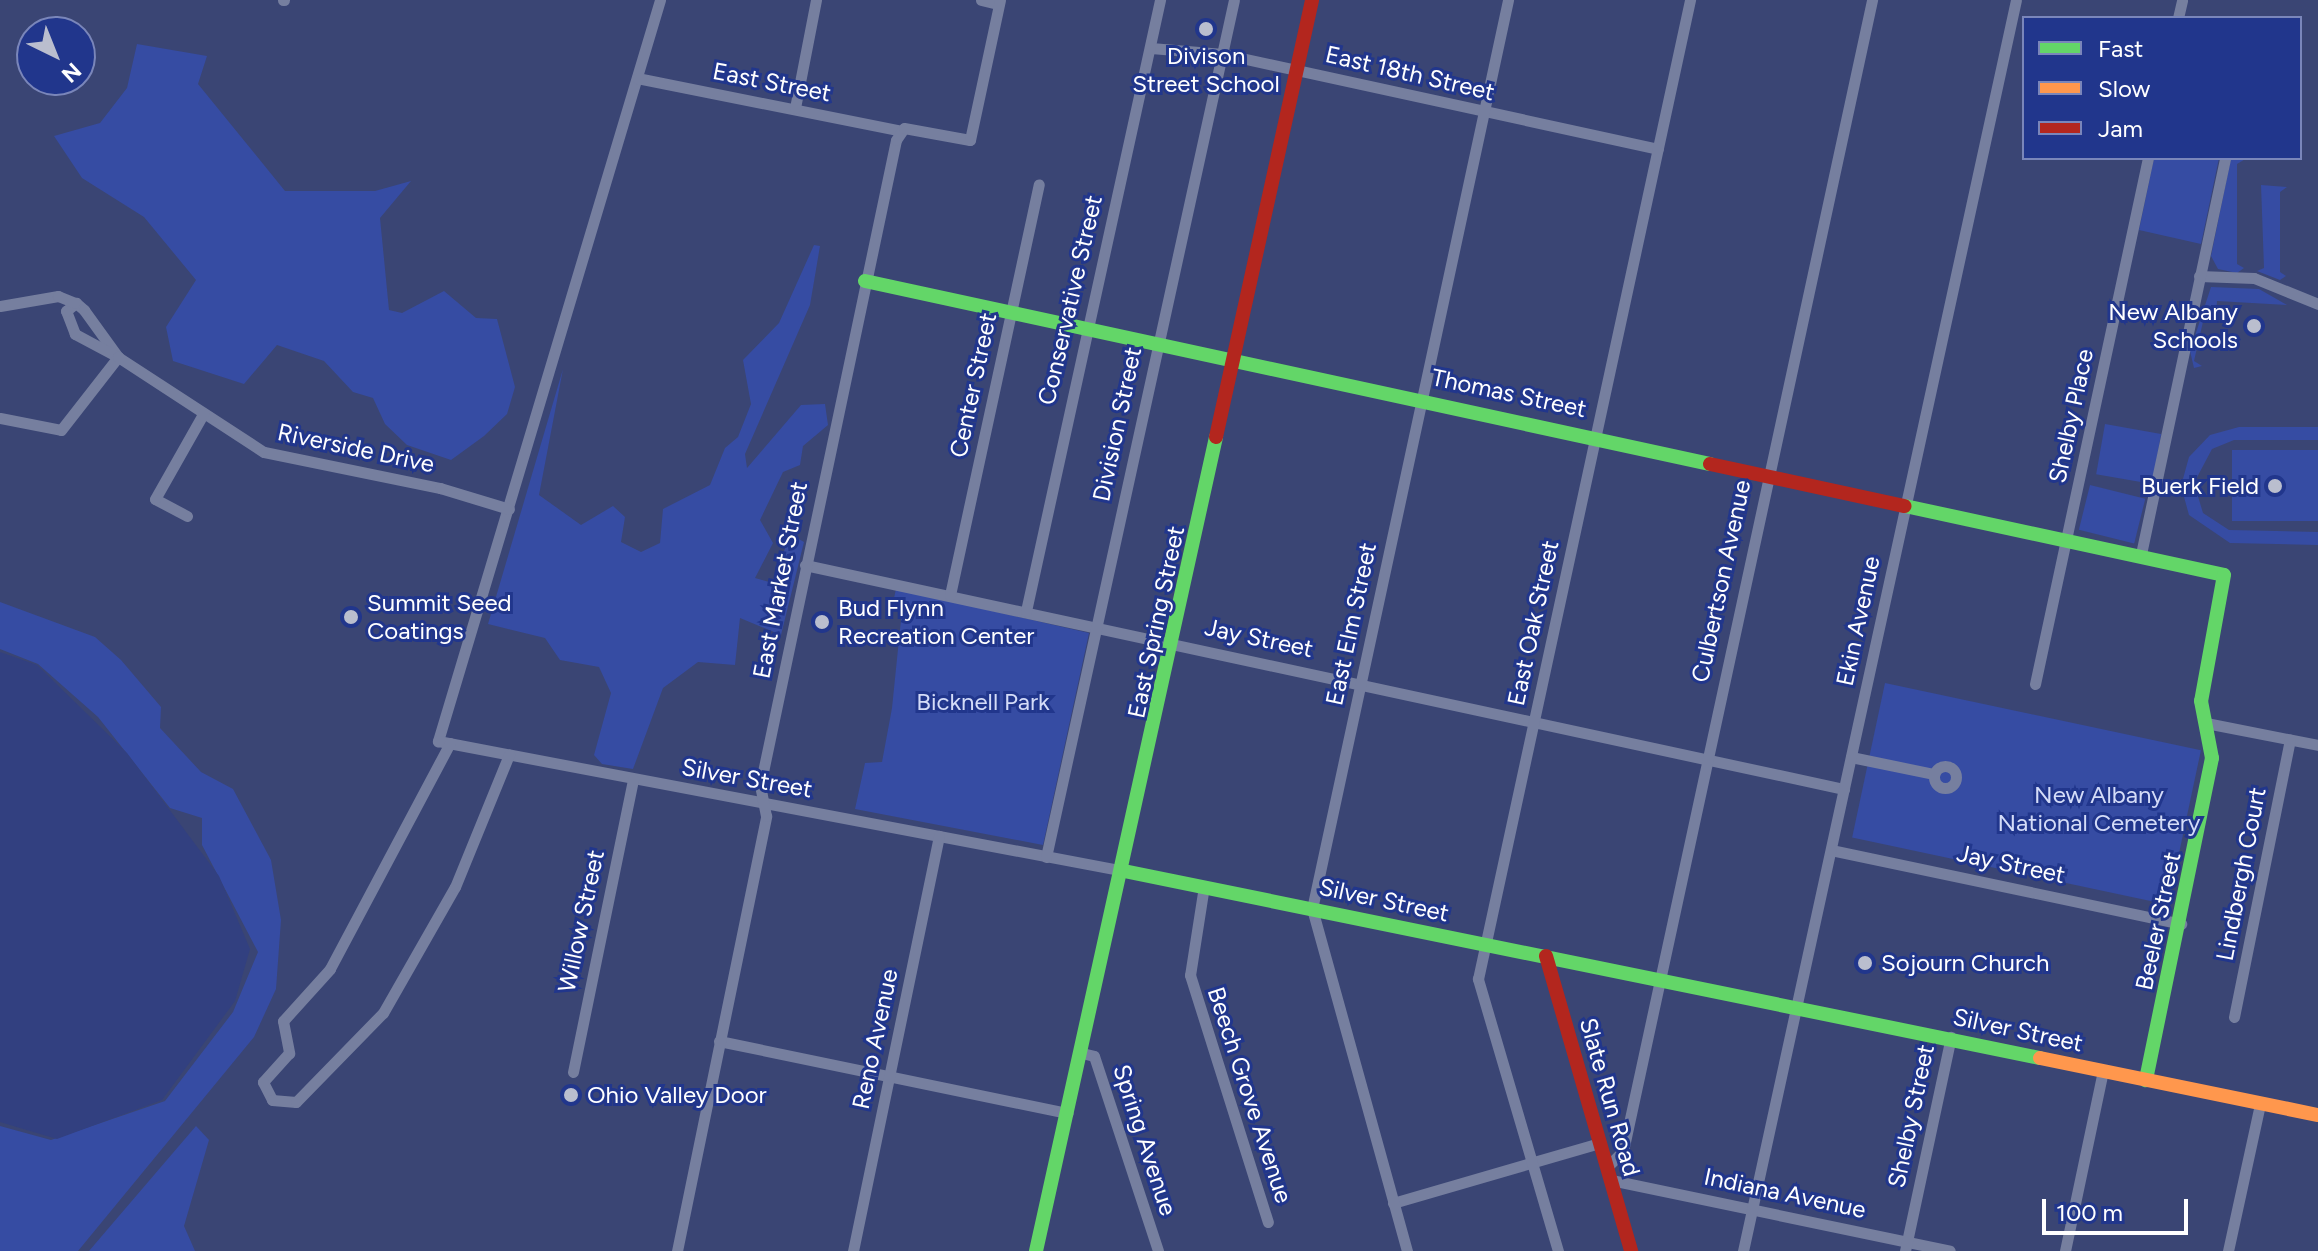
<!DOCTYPE html>
<style>
body{margin:0}
#map{position:relative;width:2318px;height:1251px;overflow:hidden;background:#3a4574;font-family:Figtree,sans-serif}
div>[style]{position:absolute}
.green>*{inset:0;background:#364ca3;transform-origin:0 0}
.water>*{inset:0;background:#324080}
.street>*{height:11px;margin:-5.5px;padding:0 5.5px;transform-origin:5.5px;border-radius:5.5px;background:#767f9f}
.street>.ring{margin:-5.5px;padding:0;box-sizing:content-box;background:none;border:11px solid #767f9f;border-radius:50%}
.fast>*{height:14px;margin:-7px;padding:0 7px;transform-origin:7px;border-radius:7px;background:#63d668}
.slow>*{height:14px;margin:-7px;padding:0 7px;transform-origin:7px;border-radius:7px;background:#ff974d}
.jam>*{height:14px;margin:-7px;padding:0 7px;transform-origin:7px;border-radius:7px;background:#b3261e}
.dots>*{width:22px;height:22px;translate:-50% -50%;box-sizing:border-box;border:4px solid #21368c;border-radius:50%}
span{translate:-50% -50%;white-space:nowrap;text-align:center;line-height:1.15;-webkit-text-stroke:6px #21368c;paint-order:stroke}
.poi-label{font-size:24px;color:#fff}
.right{translate:-100% -50%;text-align:right}
.left{translate:0 -50%;text-align:left}
.street-label{font-size:24px;color:#fff}
.park-label{font-size:24px;color:#d4dcf8}
.legend{position:absolute;left:2022px;top:16px;width:280px;height:144px;box-sizing:border-box;background:#21368c;border:2px solid #7a86ba;margin:0;padding:10px 14px;list-style:none;font-size:24px;color:#fff}
.legend li{display:flex;align-items:center;gap:16px;height:40px}
.legend b{width:40px;border:2px solid #7a86ba}
.north{position:absolute;left:16px;top:16px;width:80px;height:80px;box-sizing:border-box;background:#21368c;border:2px solid #7a86ba;border-radius:50%;rotate:137deg;font-size:22px;font-weight:700;line-height:32px;text-align:center;color:#fff}
.north::after{content:'';display:block;margin:auto;width:28px;height:36px;background:#babece;clip-path:polygon(50% 0,100% 100%,50% 72%,0 100%)}
.scale{position:absolute;left:2042px;top:1199px;width:146px;height:36px;box-sizing:border-box;border:4px solid #fff;border-top:0;padding-left:10px;font-size:24px;line-height:28px;white-space:nowrap;color:#fff;-webkit-text-stroke:6px #21368c;paint-order:stroke}
</style>
<div id="map">
<div class="green">
<i style="clip-path:polygon(137px 44px,207px 56px,198px 84px,285px 191px,375px 191px,411px 181px,380px 218px,389px 310px,402px 313px,444px 291px,476px 318px,497px 319px,515px 387px,507px 414px,484px 436px,451px 460px,407px 445px,385px 424px,373px 398px,353px 392px,324px 361px,277px 345px,244px 384px,173px 361px,166px 327px,196px 280px,144px 217px,82px 178px,54px 136px,100px 123px,127px 88px)"></i>
<i style="clip-path:polygon(2154px 158px,2219px 158px,2201px 244px,2139px 230px)"></i>
<i style="clip-path:polygon(2231px 158px,2247px 158px,2237px 164px,2237px 264px,2244px 268px,2237px 273px,2218px 269px,2211px 256px)"></i>
<i style="clip-path:polygon(2261px 185px,2287px 187px,2280px 192px,2280px 272px,2286px 276px,2280px 280px,2257px 271px,2264px 268px)"></i>
<i style="clip-path:polygon(814px 245px,820px 246px,810px 305px,745px 454px,747px 468px,801px 405px,825px 404px,828px 425px,803px 446px,800px 465px,783px 472px,760px 520px,773px 543px,755px 578px,773px 583px,790px 534px,804px 542px,781px 635px,740px 618px,735px 665px,698px 662px,663px 688px,633px 769px,602px 764px,594px 755px,611px 693px,599px 667px,560px 660px,545px 638px,488px 624px,563px 369px,539px 495px,581px 525px,613px 506px,625px 517px,621px 542px,641px 552px,660px 543px,663px 509px,710px 485px,725px 448px,738px 437px,751px 404px,743px 360px,779px 323px)"></i>
<i style="clip-path:polygon(2211px 287px,2259px 289px,2287px 305px,2217px 301px,2216px 314px,2205px 313px,2194px 361px,2202px 366px,2194px 368px,2190px 351px)"></i>
<i style="left:2105px;top:424px;width:57px;height:51px;rotate:10deg"></i>
<i style="clip-path:polygon(2239px 427px,2318px 427px,2318px 440px,2234px 440px,2212px 449px,2194px 483px,2203px 513px,2229px 530px,2318px 532px,2318px 545px,2230px 543px,2189px 515px,2181px 486px,2189px 457px,2210px 435px)"></i>
<i style="left:2232px;top:450px;width:86px;height:71px"></i>
<i style="left:2090px;top:485px;width:57px;height:46px;rotate:14deg"></i>
<i style="clip-path:polygon(896px 589px,1089px 633px,1043px 845px,855px 809px,865px 763px,882px 762px,892px 708px,902px 610px,892px 607px)"></i>
<i style="clip-path:polygon(0 602px,95px 637px,121px 660px,161px 707px,160px 728px,201px 772px,233px 789px,271px 860px,281px 920px,276px 989px,254px 1037px,78px 1251px,0 1251px,0 1126px,51px 1140px,165px 1101px,233px 1012px,258px 952px,202px 845px,202px 818px,170px 808px,98px 717px,38px 664px,0 649px)"></i>
<i style="left:1885px;top:683px;width:323px;height:158px;rotate:12deg"></i>
<i style="clip-path:polygon(196px 1126px,209px 1140px,184px 1226px,195px 1251px,89px 1251px)"></i>
</div>
<div class="water">
<i style="clip-path:polygon(0 652px,37px 665px,127px 753px,219px 876px,250px 949px,235px 1001px,162px 1100px,57px 1139px,0 1122px)"></i>
</div>
<div class="street">
<i style="left:283px;top:0;width:1px"></i>
<i style="left:660px;top:0;width:774px;rotate:106.68deg"></i>
<i style="left:438px;top:741px;width:698px;rotate:10.73deg"></i>
<i style="left:981px;top:0;width:18px;rotate:13deg"></i>
<i style="left:2178px;top:18px;width:18px;rotate:-77deg"></i>
<i style="left:1151px;top:48px;width:72px;rotate:4.8deg"></i>
<i style="left:1223px;top:54px;width:445px;rotate:12.3deg"></i>
<i style="left:637px;top:78px;width:266px;rotate:11.3deg"></i>
<i style="left:795px;top:108px;width:110px;rotate:-79deg"></i>
<i style="left:2199px;top:276px;width:55px;rotate:2.1deg"></i>
<i style="left:2254px;top:278px;width:69px;rotate:22.1deg"></i>
<i style="left:76px;top:303px;width:11px;rotate:41deg"></i>
<i style="left:84px;top:310px;width:58px;rotate:54.1deg"></i>
<i style="left:118px;top:357px;width:49px;rotate:-151.9deg"></i>
<i style="left:75px;top:334px;width:25px;rotate:-111deg"></i>
<i style="left:66px;top:311px;width:13px;rotate:-39deg"></i>
<i style="left:0;top:306px;width:59px;rotate:-9.8deg"></i>
<i style="left:58px;top:296px;width:18px;rotate:22deg"></i>
<i style="left:0;top:418px;width:62px;rotate:11.1deg"></i>
<i style="left:61px;top:430px;width:93px;rotate:-52deg"></i>
<i style="left:118px;top:357px;width:174px;rotate:33.1deg"></i>
<i style="left:264px;top:452px;width:180px;rotate:11.6deg"></i>
<i style="left:440px;top:488px;width:72px;rotate:16.9deg"></i>
<i style="left:187px;top:516px;width:36px;rotate:-152deg"></i>
<i style="left:155px;top:499px;width:98px;rotate:-60.5deg"></i>
<i style="left:2141px;top:554px;width:405px;rotate:-78deg"></i>
<i style="left:805px;top:565px;width:1063px;rotate:12.17deg"></i>
<i style="left:950px;top:595px;width:420px;rotate:-77.8deg"></i>
<i style="left:1026px;top:611px;width:626px;rotate:-77.63deg"></i>
<i style="left:2035px;top:684px;width:538px;rotate:-77.88deg"></i>
<i style="left:2206px;top:723px;width:114px;rotate:11.1deg"></i>
<i style="left:450px;top:743px;width:256px;rotate:118deg"></i>
<i style="left:330px;top:969px;width:70px;rotate:132.1deg"></i>
<i style="left:283px;top:1021px;width:33px;rotate:79deg"></i>
<i style="left:289px;top:1053px;width:39px;rotate:132deg"></i>
<i style="left:263px;top:1082px;width:20px;rotate:63deg"></i>
<i style="left:272px;top:1100px;width:24px;rotate:5deg"></i>
<i style="left:296px;top:1102px;width:124px;rotate:-45.7deg"></i>
<i style="left:383px;top:1013px;width:145px;rotate:-60.3deg"></i>
<i style="left:455px;top:887px;width:143px;rotate:-67.8deg"></i>
<i style="left:1851px;top:757px;width:85px;rotate:11.6deg"></i>
<i class="ring" style="left:1934px;top:766px;width:11px;height:11px"></i>
<i style="left:1831px;top:850px;width:358px;rotate:11.9deg"></i>
<i style="left:1046px;top:857px;width:877px;rotate:-77.63deg"></i>
<i style="left:1204px;top:886px;width:90px;rotate:98.9deg"></i>
<i style="left:1190px;top:975px;width:259px;rotate:72.5deg"></i>
<i style="left:2234px;top:1017px;width:283px;rotate:-78.6deg"></i>
<i style="left:719px;top:1041px;width:356px;rotate:11.7deg"></i>
<i style="left:1082px;top:1053px;width:12px;rotate:14deg"></i>
<i style="left:1094px;top:1056px;width:205px;rotate:71.8deg"></i>
<i style="left:573px;top:1072px;width:299px;rotate:-78.4deg"></i>
<i style="left:1607px;top:1167px;width:23px;rotate:-45deg"></i>
<i style="left:1623px;top:1151px;width:1178px;rotate:-77.79deg"></i>
<i style="left:1611px;top:1180px;width:346px;rotate:11.8deg"></i>
<i style="left:1393px;top:1203px;width:216px;rotate:-16.2deg"></i>
<i style="left:677px;top:1251px;width:444px;rotate:-78.4deg"></i>
<i style="left:766px;top:816px;width:31px;rotate:-101deg"></i>
<i style="left:760px;top:786px;width:660px;rotate:-78.11deg"></i>
<i style="left:896px;top:140px;width:14px;rotate:-56deg"></i>
<i style="left:904px;top:128px;width:67px;rotate:10.3deg"></i>
<i style="left:970px;top:140px;width:143px;rotate:-77.9deg"></i>
<i style="left:853px;top:1251px;width:424px;rotate:-78.3deg"></i>
<i style="left:1407px;top:1251px;width:355px;rotate:-105.5deg"></i>
<i style="left:1312px;top:909px;width:930px;rotate:-77.83deg"></i>
<i style="left:1558px;top:1251px;width:284px;rotate:-106.4deg"></i>
<i style="left:1478px;top:979px;width:1002px;rotate:-77.78deg"></i>
<i style="left:1743px;top:1251px;width:1280px;rotate:-77.69deg"></i>
<i style="left:1905px;top:1251px;width:219px;rotate:-77.9deg"></i>
<i style="left:2065px;top:1251px;width:184px;rotate:-78.1deg"></i>
<i style="left:2228px;top:1251px;width:150px;rotate:-77.7deg"></i>
</div>
<div class="fast">
<i style="left:865px;top:281px;width:865px;rotate:12.22deg"></i>
<i style="left:1905px;top:506px;width:326px;rotate:12.2deg"></i>
<i style="left:2224px;top:575px;width:128px;rotate:100.3deg"></i>
<i style="left:2201px;top:701px;width:58px;rotate:79.1deg"></i>
<i style="left:2212px;top:758px;width:329px;rotate:101.6deg"></i>
<i style="left:1124px;top:871px;width:935px;rotate:11.54deg"></i>
<i style="left:1036px;top:1251px;width:834px;rotate:-77.53deg"></i>
</div>
<div class="slow">
<i style="left:2040px;top:1058px;width:284px;rotate:11.6deg"></i>
</div>
<div class="jam">
<i style="left:1216px;top:437px;width:447px;rotate:-77.6deg"></i>
<i style="left:1710px;top:464px;width:199px;rotate:12.2deg"></i>
<i style="left:1546px;top:956px;width:307px;rotate:73.9deg"></i>
</div>
<div class="dots">
<i style="left:1206px;top:29px;background:#babece"></i>
<i style="left:2254px;top:326px;background:#babece"></i>
<i style="left:2275px;top:486px;background:#babece"></i>
<i style="left:351px;top:617px;background:#babece"></i>
<i style="left:822px;top:622px;background:#babece"></i>
<i style="left:1865px;top:963px;background:#babece"></i>
<i style="left:571px;top:1095px;background:#babece"></i>
</div>
<div class="poi-label">
<span style="left:1206px;top:70px">Divison<br>Street School</span>
<span class="right" style="left:2238px;top:326px">New Albany<br>Schools</span>
<span class="right" style="left:2259px;top:486px">Buerk Field</span>
<span class="left" style="left:367px;top:617px">Summit Seed<br>Coatings</span>
<span class="left" style="left:838px;top:622px">Bud Flynn<br>Recreation Center</span>
<span class="left" style="left:1881px;top:963px">Sojourn Church</span>
<span class="left" style="left:587px;top:1095px">Ohio Valley Door</span>
</div>
<div class="street-label">
<span style="left:1410px;top:73px;rotate:13deg">East 18th Street</span>
<span style="left:772px;top:82px;rotate:11deg">East Street</span>
<span style="left:1070px;top:300px;rotate:-77deg">Conservative Street</span>
<span style="left:973px;top:385px;rotate:-78deg">Center Street</span>
<span style="left:1509px;top:393px;rotate:12deg">Thomas Street</span>
<span style="left:2071px;top:416px;rotate:-78deg">Shelby Place</span>
<span style="left:1117px;top:424px;rotate:-78deg">Division Street</span>
<span style="left:356px;top:448px;rotate:12deg">Riverside Drive</span>
<span style="left:780px;top:580px;rotate:-79deg">East Market Street</span>
<span style="left:1721px;top:581px;rotate:-78deg">Culbertson Avenue</span>
<span style="left:1858px;top:621px;rotate:-78deg">Ekin Avenue</span>
<span style="left:1156px;top:622px;rotate:-78deg">East Spring Street</span>
<span style="left:1533px;top:623px;rotate:-78deg">East Oak Street</span>
<span style="left:1351px;top:624px;rotate:-78deg">East Elm Street</span>
<span style="left:1259px;top:638px;rotate:12deg">Jay Street</span>
<span style="left:747px;top:778px;rotate:10deg">Silver Street</span>
<span style="left:2011px;top:864px;rotate:12deg">Jay Street</span>
<span style="left:2241px;top:874px;rotate:-79deg">Lindbergh Court</span>
<span style="left:1384px;top:900px;rotate:12deg">Silver Street</span>
<span style="left:581px;top:921px;rotate:-78deg">Willow Street</span>
<span style="left:2158px;top:921px;rotate:-78deg">Beeler Street</span>
<span style="left:2018px;top:1030px;rotate:12deg">Silver Street</span>
<span style="left:875px;top:1039px;rotate:-78deg">Reno Avenue</span>
<span style="left:1250px;top:1095px;rotate:72deg">Beech Grove Avenue</span>
<span style="left:1610px;top:1097px;rotate:74deg">Slate Run Road</span>
<span style="left:1911px;top:1116px;rotate:-78deg">Shelby Street</span>
<span style="left:1145px;top:1140px;rotate:72deg">Spring Avenue</span>
<span style="left:1785px;top:1193px;rotate:12deg">Indiana Avenue</span>
</div>
<div class="park-label">
<span style="left:983px;top:702px">Bicknell Park</span>
<span style="left:2099px;top:809px">New Albany<br>National Cemetery</span>
</div>
<ul class="legend">
<li><b style="height:10px;background:#63d668"></b>Fast</li>
<li><b style="height:10px;background:#ff974d"></b>Slow</li>
<li><b style="height:10px;background:#b3261e"></b>Jam</li>
</ul>
<div class="north">N</div>
<div class="scale">100 m</div>
</div>
